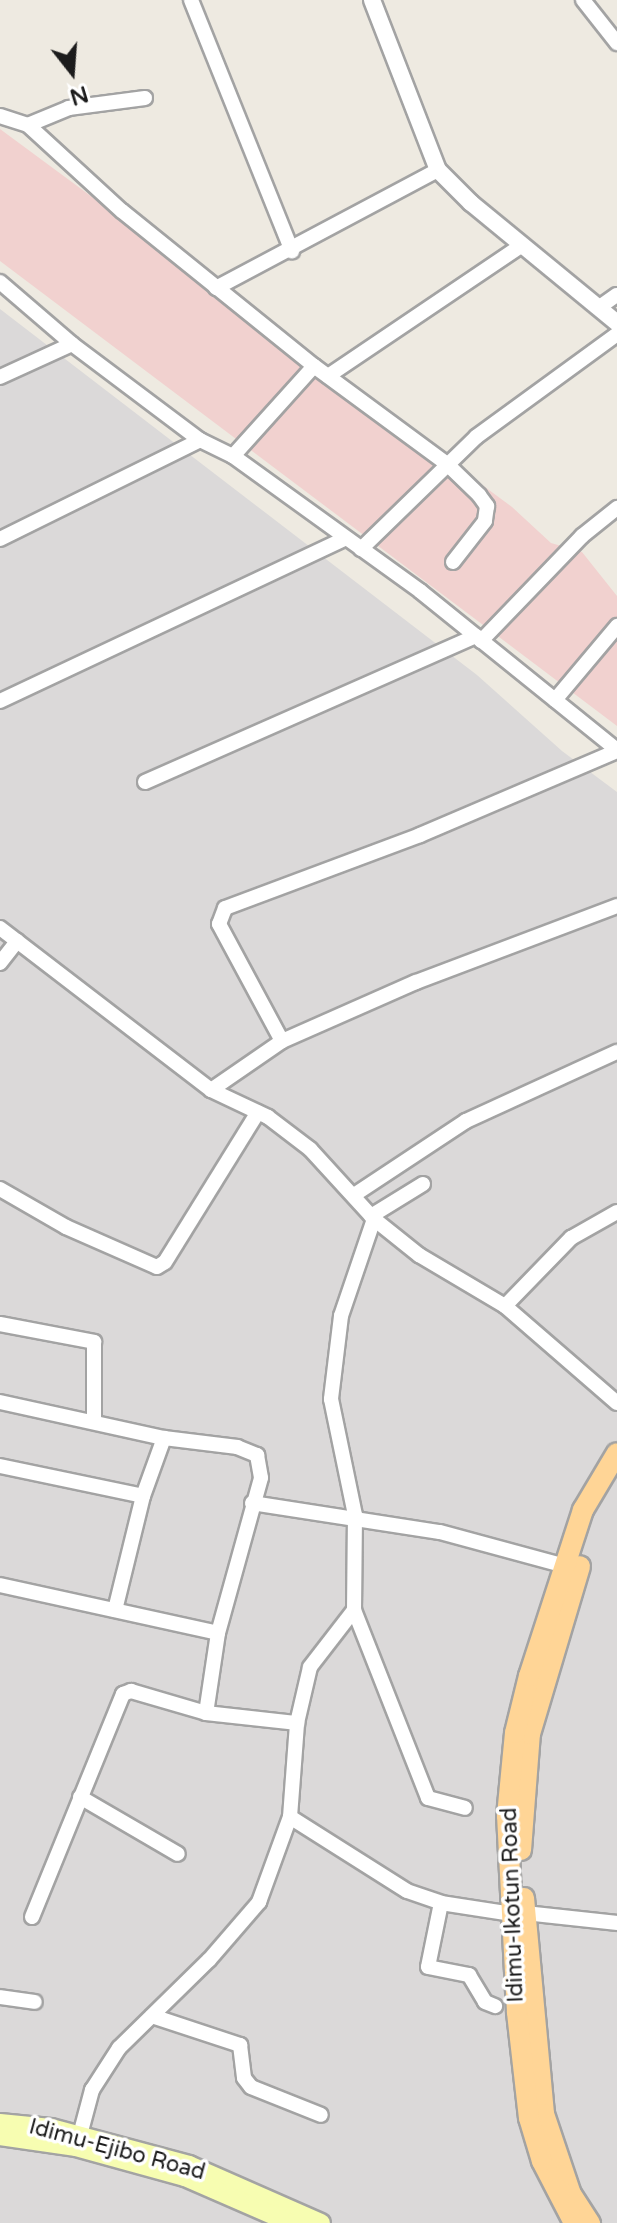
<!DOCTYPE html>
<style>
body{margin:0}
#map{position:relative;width:617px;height:2223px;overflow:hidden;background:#eeeae1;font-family:"Varela Round",sans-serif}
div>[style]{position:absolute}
.residential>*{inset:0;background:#dbd9d9}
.commercial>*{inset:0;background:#f1d1cf}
.roads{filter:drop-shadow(2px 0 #a3a3a3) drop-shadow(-2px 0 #a3a3a3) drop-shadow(0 2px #a3a3a3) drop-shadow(0 -2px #a3a3a3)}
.minor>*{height:14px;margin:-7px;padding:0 7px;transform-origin:7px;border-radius:7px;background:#fff}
.tertiary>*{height:16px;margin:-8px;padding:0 8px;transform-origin:8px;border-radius:8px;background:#fff}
.secondary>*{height:18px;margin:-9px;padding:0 9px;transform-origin:9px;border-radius:9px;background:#f7fdb1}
.primary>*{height:20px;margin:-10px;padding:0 10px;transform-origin:10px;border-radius:10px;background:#ffd596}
span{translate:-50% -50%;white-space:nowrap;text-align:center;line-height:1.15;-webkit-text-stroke:7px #fff;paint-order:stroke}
.street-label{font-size:22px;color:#1c1c1c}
.north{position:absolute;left:32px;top:32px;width:80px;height:80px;-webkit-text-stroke:6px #fff;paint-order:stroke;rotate:163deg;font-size:22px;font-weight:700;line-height:32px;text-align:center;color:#1c1c1c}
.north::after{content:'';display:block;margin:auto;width:28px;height:36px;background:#1c1c1c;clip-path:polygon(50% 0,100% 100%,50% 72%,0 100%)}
</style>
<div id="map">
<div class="residential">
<i style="clip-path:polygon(0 309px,477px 675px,562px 751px,617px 792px,617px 2223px,0 2223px)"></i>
</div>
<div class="commercial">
<i style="clip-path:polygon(0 129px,512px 507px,551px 543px,582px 552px,617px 596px,617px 726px,0 261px)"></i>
</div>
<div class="roads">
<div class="minor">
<i style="left:191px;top:0;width:271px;rotate:68.1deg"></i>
<i style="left:583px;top:0;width:55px;rotate:51.7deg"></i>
<i style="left:145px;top:98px;width:77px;rotate:172.5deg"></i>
<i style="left:69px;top:108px;width:44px;rotate:157.5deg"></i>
<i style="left:28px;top:125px;width:127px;rotate:42.5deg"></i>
<i style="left:122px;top:211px;width:247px;rotate:38.9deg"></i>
<i style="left:314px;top:366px;width:165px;rotate:36.4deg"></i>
<i style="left:447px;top:464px;width:45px;rotate:44.1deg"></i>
<i style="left:479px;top:495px;width:14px;rotate:54deg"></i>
<i style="left:487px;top:506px;width:15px;rotate:98deg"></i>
<i style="left:485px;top:521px;width:52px;rotate:128deg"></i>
<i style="left:0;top:116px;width:29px;rotate:18deg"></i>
<i style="left:0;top:282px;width:95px;rotate:40.7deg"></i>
<i style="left:72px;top:344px;width:160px;rotate:36.9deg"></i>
<i style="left:200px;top:440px;width:37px;rotate:26deg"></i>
<i style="left:233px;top:456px;width:231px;rotate:35.8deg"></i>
<i style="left:420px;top:591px;width:253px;rotate:38.9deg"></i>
<i style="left:216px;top:288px;width:251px;rotate:-28deg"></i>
<i style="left:601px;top:306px;width:19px;rotate:-35deg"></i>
<i style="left:328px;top:376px;width:234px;rotate:-34deg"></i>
<i style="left:0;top:377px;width:79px;rotate:-24.6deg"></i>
<i style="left:233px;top:456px;width:121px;rotate:-48deg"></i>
<i style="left:0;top:539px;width:223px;rotate:-26.3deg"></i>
<i style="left:361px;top:549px;width:161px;rotate:-44.2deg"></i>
<i style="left:476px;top:437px;width:175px;rotate:-36.1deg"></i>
<i style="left:481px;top:641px;width:146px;rotate:-46.1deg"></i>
<i style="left:582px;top:536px;width:45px;rotate:-38.7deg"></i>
<i style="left:555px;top:700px;width:97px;rotate:-50deg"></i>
<i style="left:0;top:701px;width:380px;rotate:-25.2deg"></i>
<i style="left:145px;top:782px;width:362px;rotate:-23.8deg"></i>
<i style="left:0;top:928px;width:266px;rotate:37.5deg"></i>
<i style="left:211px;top:1090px;width:63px;rotate:25.3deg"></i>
<i style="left:268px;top:1117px;width:53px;rotate:37.3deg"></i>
<i style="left:310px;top:1149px;width:95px;rotate:47.6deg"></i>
<i style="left:374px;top:1219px;width:58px;rotate:38.7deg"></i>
<i style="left:419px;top:1255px;width:100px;rotate:30.7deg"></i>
<i style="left:505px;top:1306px;width:148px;rotate:40.9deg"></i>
<i style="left:0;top:963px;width:28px;rotate:-52deg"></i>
<i style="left:282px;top:1041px;width:133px;rotate:-118.3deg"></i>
<i style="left:219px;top:924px;width:17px;rotate:-69deg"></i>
<i style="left:225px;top:908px;width:208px;rotate:-20.5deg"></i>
<i style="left:420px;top:835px;width:214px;rotate:-23.1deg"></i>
<i style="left:211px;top:1090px;width:86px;rotate:-34.6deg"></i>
<i style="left:282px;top:1041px;width:146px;rotate:-23.8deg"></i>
<i style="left:416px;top:982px;width:215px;rotate:-20.7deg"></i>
<i style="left:0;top:1189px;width:76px;rotate:29.9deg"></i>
<i style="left:66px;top:1227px;width:99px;rotate:23.7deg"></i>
<i style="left:157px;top:1267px;width:9px;rotate:-32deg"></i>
<i style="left:165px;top:1262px;width:176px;rotate:-58.2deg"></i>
<i style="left:354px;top:1195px;width:134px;rotate:-33.5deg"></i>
<i style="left:466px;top:1121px;width:166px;rotate:-24.6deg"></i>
<i style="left:371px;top:1216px;width:61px;rotate:-31.6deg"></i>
<i style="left:374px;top:1219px;width:102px;rotate:108.8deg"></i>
<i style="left:341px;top:1316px;width:84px;rotate:96.9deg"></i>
<i style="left:331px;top:1399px;width:118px;rotate:78.3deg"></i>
<i style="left:355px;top:1515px;width:95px;rotate:90.6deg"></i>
<i style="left:354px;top:1610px;width:202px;rotate:68.5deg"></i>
<i style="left:428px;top:1798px;width:38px;rotate:15deg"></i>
<i style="left:505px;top:1306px;width:95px;rotate:-45.9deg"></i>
<i style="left:571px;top:1238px;width:53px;rotate:-29.5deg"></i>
<i style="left:0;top:1324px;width:96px;rotate:10.8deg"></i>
<i style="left:94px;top:1342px;width:78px;rotate:90deg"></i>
<i style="left:0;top:1402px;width:168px;rotate:12.4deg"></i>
<i style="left:164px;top:1438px;width:74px;rotate:7deg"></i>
<i style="left:237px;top:1447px;width:22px;rotate:22deg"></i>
<i style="left:257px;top:1455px;width:23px;rotate:80deg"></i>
<i style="left:261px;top:1478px;width:161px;rotate:105.5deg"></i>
<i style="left:218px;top:1633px;width:81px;rotate:98.5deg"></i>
<i style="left:0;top:1466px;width:146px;rotate:11.8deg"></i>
<i style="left:252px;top:1503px;width:190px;rotate:8.8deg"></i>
<i style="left:440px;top:1532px;width:130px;rotate:15.2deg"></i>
<i style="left:0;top:1585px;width:223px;rotate:12.4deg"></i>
<i style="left:115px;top:1610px;width:117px;rotate:-76.2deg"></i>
<i style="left:143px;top:1496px;width:62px;rotate:-70.1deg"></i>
<i style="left:80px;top:1797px;width:113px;rotate:30.2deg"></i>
<i style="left:290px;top:1817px;width:138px;rotate:32.3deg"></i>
<i style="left:407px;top:1891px;width:36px;rotate:19deg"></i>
<i style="left:441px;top:1903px;width:72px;rotate:8.8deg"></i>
<i style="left:441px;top:1903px;width:65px;rotate:101.5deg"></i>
<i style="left:428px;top:1967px;width:42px;rotate:11deg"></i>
<i style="left:469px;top:1975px;width:31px;rotate:59deg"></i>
<i style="left:485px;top:2002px;width:11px;rotate:22deg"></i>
<i style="left:525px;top:1913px;width:93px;rotate:6.2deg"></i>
<i style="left:32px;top:1917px;width:241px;rotate:-67.8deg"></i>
<i style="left:123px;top:1694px;width:9px;rotate:-21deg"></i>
<i style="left:131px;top:1691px;width:78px;rotate:16.3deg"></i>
<i style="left:206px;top:1713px;width:92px;rotate:6.3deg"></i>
<i style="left:0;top:1997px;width:35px;rotate:8deg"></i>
<i style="left:152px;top:2016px;width:93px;rotate:18.2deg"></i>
<i style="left:240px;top:2045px;width:33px;rotate:83deg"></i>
<i style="left:244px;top:2078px;width:11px;rotate:52deg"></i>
<i style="left:251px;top:2087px;width:75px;rotate:21.8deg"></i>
<i style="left:80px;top:2135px;width:47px;rotate:-75.1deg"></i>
<i style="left:92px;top:2090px;width:50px;rotate:-57.3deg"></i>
<i style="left:119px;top:2048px;width:126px;rotate:-44.4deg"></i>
<i style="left:209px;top:1960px;width:77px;rotate:-49.2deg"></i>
<i style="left:259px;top:1902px;width:90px;rotate:-70deg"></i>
<i style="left:290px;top:1817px;width:94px;rotate:-85.7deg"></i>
<i style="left:297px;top:1723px;width:57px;rotate:-76.9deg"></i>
<i style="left:310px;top:1667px;width:72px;rotate:-52.3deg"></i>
</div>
<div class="tertiary">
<i style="left:372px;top:0;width:182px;rotate:68.8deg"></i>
<i style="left:438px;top:170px;width:47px;rotate:45deg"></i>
<i style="left:471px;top:203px;width:189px;rotate:39.4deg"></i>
</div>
<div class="secondary">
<i style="left:0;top:2123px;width:51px;rotate:5.6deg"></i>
<i style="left:51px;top:2128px;width:143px;rotate:15deg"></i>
<i style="left:189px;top:2165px;width:144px;rotate:23.7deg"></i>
<i style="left:0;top:2136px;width:77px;rotate:8.2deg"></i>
<i style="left:76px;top:2147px;width:113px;rotate:15.4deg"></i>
<i style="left:185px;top:2177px;width:116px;rotate:23.5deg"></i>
</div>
<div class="primary">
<i style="left:521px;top:1850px;width:116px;rotate:-85.6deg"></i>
<i style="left:530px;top:1734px;width:175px;rotate:-73.4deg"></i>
<i style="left:524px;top:1898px;width:217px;rotate:84.7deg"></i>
<i style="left:544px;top:2114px;width:84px;rotate:71.4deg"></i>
<i style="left:571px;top:2194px;width:35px;rotate:57deg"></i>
<i style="left:574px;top:2223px;width:70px;rotate:-117.3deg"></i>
<i style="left:542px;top:2161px;width:45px;rotate:-106.8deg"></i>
<i style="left:529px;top:2118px;width:107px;rotate:-96.5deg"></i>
<i style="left:517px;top:2012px;width:196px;rotate:-92.9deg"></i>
<i style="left:507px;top:1816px;width:83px;rotate:-84.5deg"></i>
<i style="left:515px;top:1733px;width:59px;rotate:-76.2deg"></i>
<i style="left:529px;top:1676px;width:175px;rotate:-72deg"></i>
<i style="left:583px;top:1510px;width:66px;rotate:-59.2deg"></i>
</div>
</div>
<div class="street-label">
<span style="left:513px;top:1905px;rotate:-92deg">Idimu-Ikotun Road</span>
<span style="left:117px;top:2150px;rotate:15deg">Idimu-Ejibo Road</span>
</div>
<div class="north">N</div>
</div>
